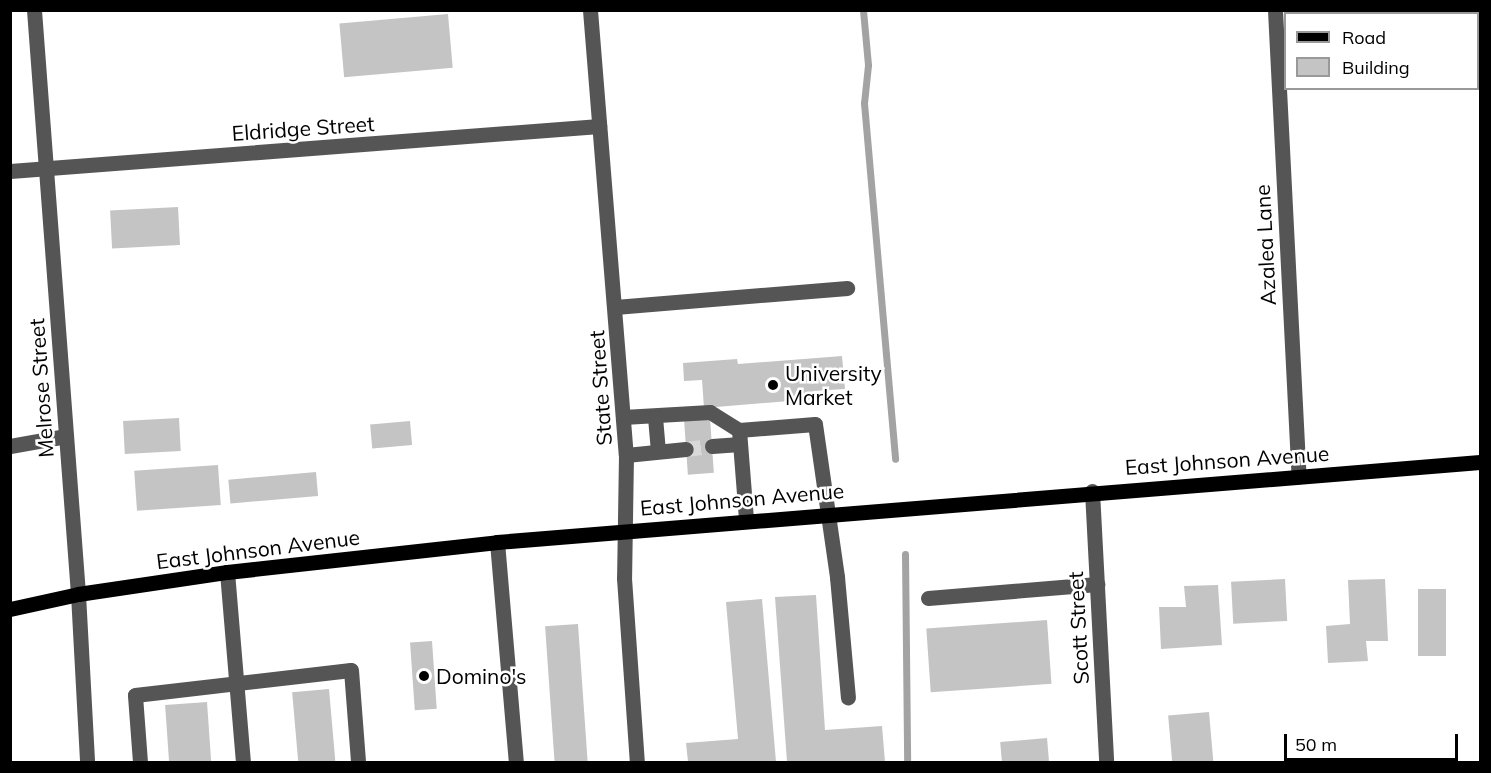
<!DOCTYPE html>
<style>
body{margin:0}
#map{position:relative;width:1491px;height:773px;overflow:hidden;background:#fff;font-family:Mulish,sans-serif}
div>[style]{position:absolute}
.stream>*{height:7px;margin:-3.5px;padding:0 3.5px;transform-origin:3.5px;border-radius:3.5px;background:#a3a3a3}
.building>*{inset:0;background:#c4c4c4;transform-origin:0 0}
.minor-tunnel>*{height:15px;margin-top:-7.5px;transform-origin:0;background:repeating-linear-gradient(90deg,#d9d9d9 0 15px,transparent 0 23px)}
.minor>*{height:15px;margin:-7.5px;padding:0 7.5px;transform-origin:7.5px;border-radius:7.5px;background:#555}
.major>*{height:15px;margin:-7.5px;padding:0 7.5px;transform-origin:7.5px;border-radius:7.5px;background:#000}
.dots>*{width:16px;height:16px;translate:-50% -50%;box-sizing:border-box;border:3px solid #fff;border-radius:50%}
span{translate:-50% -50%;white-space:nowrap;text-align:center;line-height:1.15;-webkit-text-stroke:5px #fff;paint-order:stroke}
.street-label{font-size:21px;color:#000}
.poi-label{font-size:21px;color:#000}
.left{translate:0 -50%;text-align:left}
.frame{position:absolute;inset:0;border:12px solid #000;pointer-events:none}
.legend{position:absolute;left:1284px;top:12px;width:195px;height:78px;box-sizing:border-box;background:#fff;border:2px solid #999;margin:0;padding:8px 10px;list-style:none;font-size:18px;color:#000}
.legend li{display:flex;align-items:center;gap:12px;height:30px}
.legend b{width:30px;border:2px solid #999}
.scale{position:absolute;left:1284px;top:734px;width:174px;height:27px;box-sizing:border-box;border:3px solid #000;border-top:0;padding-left:8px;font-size:18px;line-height:21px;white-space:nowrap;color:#000;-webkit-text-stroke:4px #fff;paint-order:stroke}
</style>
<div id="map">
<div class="stream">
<i style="left:863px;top:10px;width:55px;rotate:84.8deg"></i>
<i style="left:868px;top:65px;width:38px;rotate:96deg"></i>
<i style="left:864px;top:103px;width:357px;rotate:85deg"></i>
<i style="left:905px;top:554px;width:208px;rotate:89.4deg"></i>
</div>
<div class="building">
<i style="left:448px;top:14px;width:54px;height:109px;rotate:85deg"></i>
<i style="left:178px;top:207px;width:38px;height:68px;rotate:87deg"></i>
<i style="clip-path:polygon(842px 356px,845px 389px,813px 391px,814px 399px,704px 408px,702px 380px,684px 381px,683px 363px,737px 359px,738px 364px)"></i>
<i style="left:179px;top:418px;width:33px;height:56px;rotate:87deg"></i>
<i style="left:710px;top:418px;width:55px;height:26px;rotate:86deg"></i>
<i style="left:410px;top:421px;width:24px;height:40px;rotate:85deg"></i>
<i style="left:218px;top:465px;width:40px;height:84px;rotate:86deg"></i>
<i style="left:316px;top:472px;width:24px;height:88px;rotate:85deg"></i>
<i style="left:1285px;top:579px;width:42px;height:54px;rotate:87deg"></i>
<i style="clip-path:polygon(1385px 579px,1388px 641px,1366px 641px,1368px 661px,1328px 663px,1326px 626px,1350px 624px,1348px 580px)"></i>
<i style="clip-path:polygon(1218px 585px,1222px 645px,1161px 649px,1159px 607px,1186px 607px,1184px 586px)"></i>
<i style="left:1418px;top:589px;width:28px;height:67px"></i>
<i style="clip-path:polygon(816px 595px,825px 730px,882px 726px,885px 762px,787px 762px,775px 597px)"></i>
<i style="clip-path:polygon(762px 599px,776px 762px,688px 762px,686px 743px,738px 739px,726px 602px)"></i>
<i style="left:1047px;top:620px;width:64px;height:121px;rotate:86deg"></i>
<i style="left:578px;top:624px;width:138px;height:33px;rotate:86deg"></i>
<i style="left:432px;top:641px;width:68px;height:22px;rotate:86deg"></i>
<i style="left:329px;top:689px;width:73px;height:37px;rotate:85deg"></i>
<i style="left:207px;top:702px;width:60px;height:42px;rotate:86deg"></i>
<i style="left:1209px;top:712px;width:50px;height:41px;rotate:85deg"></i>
<i style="left:1047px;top:738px;width:24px;height:47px;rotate:85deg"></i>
</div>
<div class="minor-tunnel">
<i style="left:686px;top:449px;width:26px;rotate:-7deg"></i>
</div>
<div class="minor">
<i style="left:34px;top:10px;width:586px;rotate:85.69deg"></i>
<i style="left:78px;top:594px;width:168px;rotate:86.9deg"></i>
<i style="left:590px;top:10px;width:446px;rotate:85.4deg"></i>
<i style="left:626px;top:455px;width:123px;rotate:90.9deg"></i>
<i style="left:624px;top:578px;width:184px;rotate:86deg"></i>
<i style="left:1275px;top:10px;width:467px;rotate:87.1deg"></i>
<i style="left:10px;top:171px;width:591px;rotate:-4.37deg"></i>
<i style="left:615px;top:307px;width:233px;rotate:-4.7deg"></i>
<i style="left:623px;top:417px;width:87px;rotate:-3.3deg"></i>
<i style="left:710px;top:412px;width:34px;rotate:32deg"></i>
<i style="left:655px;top:417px;width:34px;rotate:85deg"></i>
<i style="left:10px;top:446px;width:57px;rotate:-10.1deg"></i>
<i style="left:712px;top:446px;width:28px;rotate:-4deg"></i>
<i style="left:626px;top:455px;width:60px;rotate:-5.7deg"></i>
<i style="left:1092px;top:491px;width:271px;rotate:87deg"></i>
<i style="left:746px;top:519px;width:89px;rotate:-94.5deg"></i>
<i style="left:739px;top:430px;width:76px;rotate:-4.5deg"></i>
<i style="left:815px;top:424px;width:155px;rotate:81.8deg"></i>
<i style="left:837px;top:577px;width:121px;rotate:84.8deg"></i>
<i style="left:497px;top:542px;width:221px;rotate:85.1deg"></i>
<i style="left:227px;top:572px;width:191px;rotate:85.2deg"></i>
<i style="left:928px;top:598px;width:170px;rotate:-4.7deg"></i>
<i style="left:140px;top:762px;width:67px;rotate:-94.3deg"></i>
<i style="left:135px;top:695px;width:217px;rotate:-6.6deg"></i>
<i style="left:351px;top:670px;width:92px;rotate:85.6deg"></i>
</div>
<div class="major">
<i style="left:10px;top:609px;width:70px;rotate:-12.4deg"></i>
<i style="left:78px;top:594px;width:151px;rotate:-8.4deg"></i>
<i style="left:227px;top:572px;width:272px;rotate:-6.3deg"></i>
<i style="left:497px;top:542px;width:986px;rotate:-4.65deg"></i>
</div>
<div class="dots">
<i style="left:773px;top:385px;background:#000"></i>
<i style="left:424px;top:676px;background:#000"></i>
</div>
<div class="street-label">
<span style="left:303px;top:128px;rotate:-4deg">Eldridge Street</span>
<span style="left:1265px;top:245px;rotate:-93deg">Azalea Lane</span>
<span style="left:41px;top:388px;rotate:-94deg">Melrose Street</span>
<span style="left:600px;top:388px;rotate:-94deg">State Street</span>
<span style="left:1227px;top:460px;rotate:-4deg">East Johnson Avenue</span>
<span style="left:742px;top:499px;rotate:-5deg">East Johnson Avenue</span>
<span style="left:258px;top:549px;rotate:-7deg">East Johnson Avenue</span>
<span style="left:1078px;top:628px;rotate:-93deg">Scott Street</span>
</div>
<div class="poi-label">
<span class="left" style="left:785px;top:385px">University<br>Market</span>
<span class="left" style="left:436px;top:676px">Domino's</span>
</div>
<div class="frame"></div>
<ul class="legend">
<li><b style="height:8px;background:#000"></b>Road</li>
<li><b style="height:16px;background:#c4c4c4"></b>Building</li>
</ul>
<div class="scale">50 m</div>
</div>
